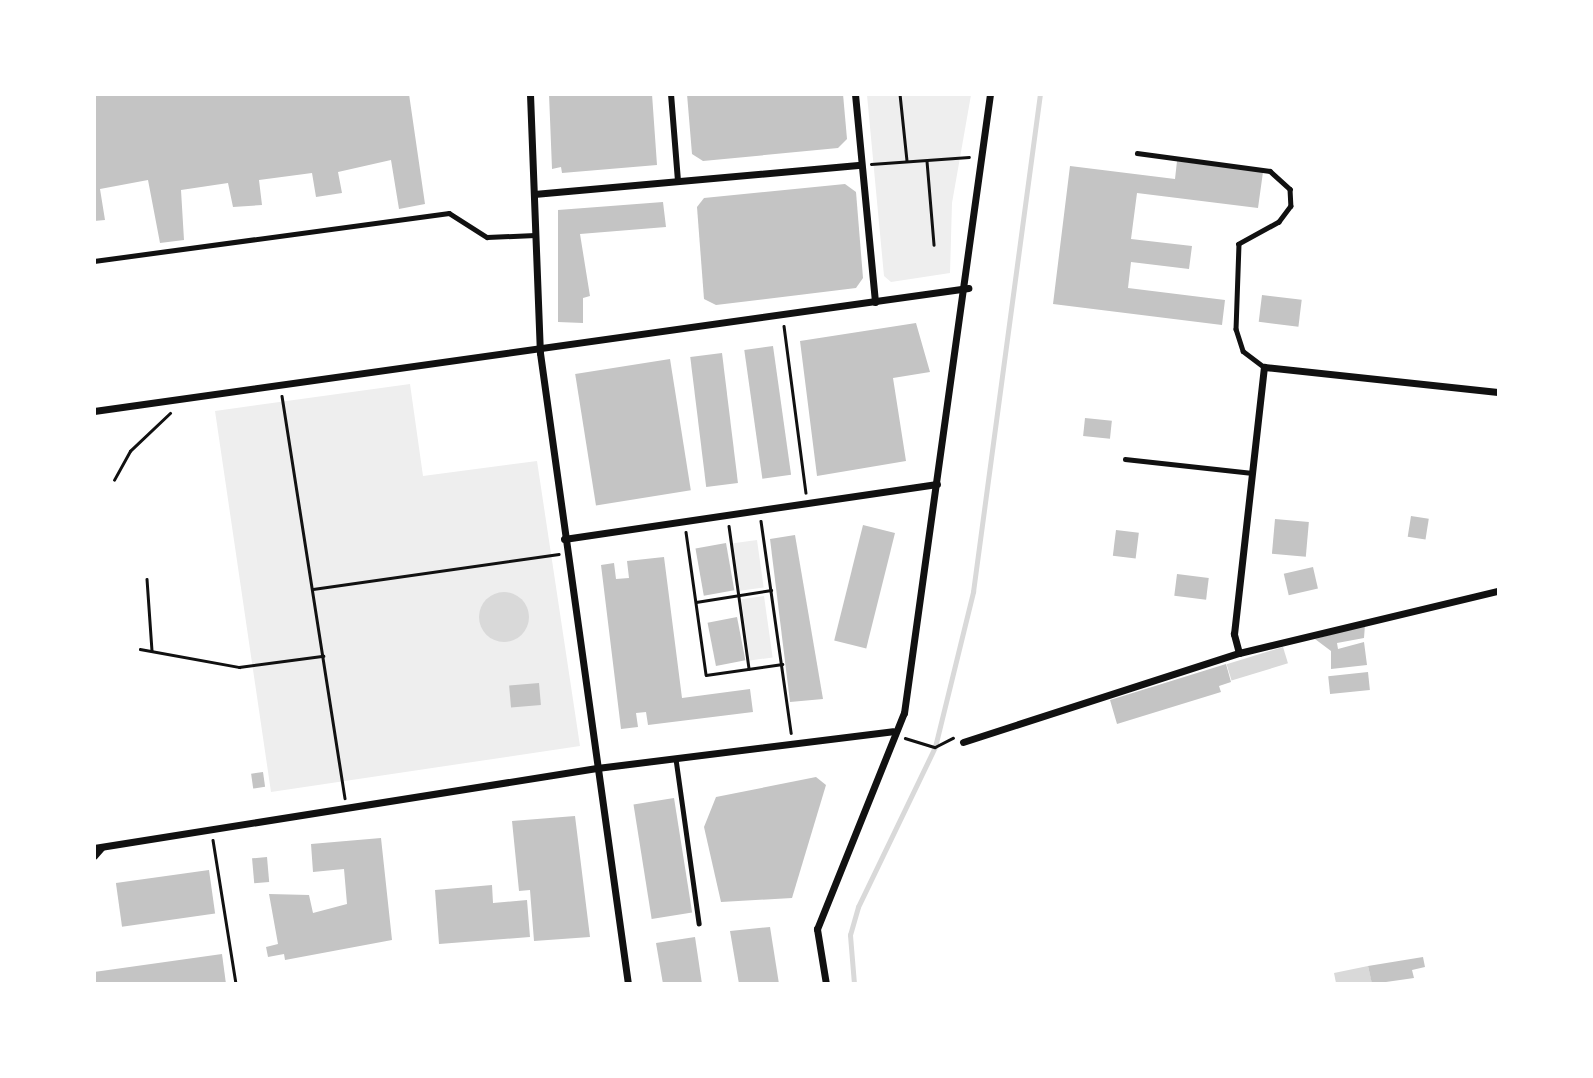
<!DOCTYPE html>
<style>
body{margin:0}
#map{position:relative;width:1593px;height:1078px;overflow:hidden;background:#fff;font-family:"Golos Text",sans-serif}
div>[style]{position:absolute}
.green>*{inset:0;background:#eee;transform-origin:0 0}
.water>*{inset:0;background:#d9d9d9;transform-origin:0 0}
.round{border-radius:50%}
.stream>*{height:4.5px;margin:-2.25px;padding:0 2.25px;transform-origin:2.25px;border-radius:2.25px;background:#d9d9d9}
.building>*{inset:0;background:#c4c4c4;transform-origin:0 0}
.path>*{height:2.5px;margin:-1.25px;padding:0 1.25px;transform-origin:1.25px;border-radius:1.25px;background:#111}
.service>*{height:4.5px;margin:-2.25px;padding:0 2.25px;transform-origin:2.25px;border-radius:2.25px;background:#111}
.pedestrian>*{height:6px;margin:-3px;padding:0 3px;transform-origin:3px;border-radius:3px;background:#111}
.minor>*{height:7px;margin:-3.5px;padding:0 3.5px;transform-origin:3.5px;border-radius:3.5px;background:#111}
span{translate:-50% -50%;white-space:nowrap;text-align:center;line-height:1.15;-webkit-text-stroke:7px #fff;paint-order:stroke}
.frame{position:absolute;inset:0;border:96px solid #fff;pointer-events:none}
</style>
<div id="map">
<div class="green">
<i style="clip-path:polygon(867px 95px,971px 95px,952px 203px,950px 273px,891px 282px,884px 276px)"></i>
<i style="clip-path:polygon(410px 384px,423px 476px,537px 461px,580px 746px,271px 792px,215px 411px)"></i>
<i style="left:757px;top:540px;width:48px;height:24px;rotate:82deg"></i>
<i style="left:764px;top:596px;width:62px;height:23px;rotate:82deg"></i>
</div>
<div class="water">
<i class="round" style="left:479px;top:592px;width:50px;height:50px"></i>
<i style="left:1283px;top:647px;width:17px;height:59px;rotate:73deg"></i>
<i style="clip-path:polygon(1368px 966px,1372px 983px,1336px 983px,1334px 973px)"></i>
</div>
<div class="stream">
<i style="left:854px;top:984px;width:49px;rotate:-94.7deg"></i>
<i style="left:850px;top:935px;width:29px;rotate:-74deg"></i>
<i style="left:858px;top:907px;width:178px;rotate:-64.3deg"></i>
<i style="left:935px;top:747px;width:160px;rotate:-76.2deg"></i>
<i style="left:973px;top:592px;width:502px;rotate:-82.34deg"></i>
</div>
<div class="building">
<i style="clip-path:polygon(94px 94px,409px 94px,425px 204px,399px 209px,391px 160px,338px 172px,342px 193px,316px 197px,312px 173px,259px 180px,262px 205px,233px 207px,228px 183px,181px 190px,184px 240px,160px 243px,148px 180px,100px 189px,105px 220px,94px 221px)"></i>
<i style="clip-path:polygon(549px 94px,652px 94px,657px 165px,562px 173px,561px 167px,552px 169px)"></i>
<i style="clip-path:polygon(687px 94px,843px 94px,847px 139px,838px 148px,703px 161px,692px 154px)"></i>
<i style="clip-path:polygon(1177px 161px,1263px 172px,1258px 208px,1137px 193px,1131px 239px,1192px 246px,1189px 269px,1131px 262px,1128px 288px,1225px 300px,1222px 325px,1053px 304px,1070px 166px,1175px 179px)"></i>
<i style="clip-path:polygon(845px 184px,856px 192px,863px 278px,856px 288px,716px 305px,704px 299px,697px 207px,704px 198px)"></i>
<i style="clip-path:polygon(663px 202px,666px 227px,580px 234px,590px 296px,583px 298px,583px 323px,558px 322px,558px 210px)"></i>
<i style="left:1262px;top:295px;width:40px;height:27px;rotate:7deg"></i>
<i style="clip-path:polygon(916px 323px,930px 372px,893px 378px,906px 461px,817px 476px,800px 341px)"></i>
<i style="left:773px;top:346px;width:130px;height:29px;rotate:82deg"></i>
<i style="left:722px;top:353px;width:131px;height:32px;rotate:83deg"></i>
<i style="left:670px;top:359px;width:133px;height:96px;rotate:81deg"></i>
<i style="left:1085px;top:418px;width:27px;height:18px;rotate:6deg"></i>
<i style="left:1411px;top:516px;width:18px;height:21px;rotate:9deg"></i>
<i style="left:1275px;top:519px;width:34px;height:35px;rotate:5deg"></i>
<i style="left:863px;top:525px;width:33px;height:119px;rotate:14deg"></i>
<i style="left:1116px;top:530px;width:23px;height:26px;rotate:7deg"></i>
<i style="clip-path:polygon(795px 535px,823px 699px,790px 702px,770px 539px)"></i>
<i style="left:726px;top:543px;width:48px;height:31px;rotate:80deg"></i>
<i style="clip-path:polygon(664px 557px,682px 698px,750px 689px,753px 712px,648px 725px,646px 712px,636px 713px,638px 727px,621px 729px,601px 565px,614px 563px,616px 579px,629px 578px,627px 561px)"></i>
<i style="left:1313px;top:567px;width:22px;height:30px;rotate:77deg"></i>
<i style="left:1177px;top:574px;width:32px;height:22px;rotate:7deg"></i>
<i style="left:737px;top:617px;width:44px;height:30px;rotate:79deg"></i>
<i style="clip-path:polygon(1365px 625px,1364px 638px,1337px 643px,1338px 649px,1364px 642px,1367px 665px,1331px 669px,1331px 651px,1315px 639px)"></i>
<i style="clip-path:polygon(1226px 664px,1231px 682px,1219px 686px,1221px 692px,1117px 724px,1110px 700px)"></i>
<i style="left:1368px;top:672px;width:18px;height:40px;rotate:84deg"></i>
<i style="left:539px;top:683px;width:22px;height:30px;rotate:85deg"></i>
<i style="left:263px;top:772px;width:15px;height:12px;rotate:82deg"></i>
<i style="clip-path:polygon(816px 777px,826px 785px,792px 898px,721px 902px,704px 827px,716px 797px)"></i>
<i style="left:674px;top:798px;width:116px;height:41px;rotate:81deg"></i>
<i style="clip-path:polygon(575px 816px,590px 937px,534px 941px,530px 890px,519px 891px,512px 821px)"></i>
<i style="clip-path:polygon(381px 838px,392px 940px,285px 960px,284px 954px,268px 957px,266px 947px,278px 944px,269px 894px,309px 895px,313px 913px,347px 904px,344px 869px,313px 872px,311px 844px)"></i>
<i style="left:267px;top:857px;width:25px;height:15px;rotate:85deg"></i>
<i style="left:209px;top:870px;width:44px;height:94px;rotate:82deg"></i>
<i style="clip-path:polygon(492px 885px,493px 903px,527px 900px,530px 937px,439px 944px,435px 890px)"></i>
<i style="clip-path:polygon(770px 927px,779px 984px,739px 984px,730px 931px)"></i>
<i style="clip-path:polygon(695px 937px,702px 984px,663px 984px,656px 943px)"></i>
<i style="clip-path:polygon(222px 954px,226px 984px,94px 984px,94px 972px)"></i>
<i style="clip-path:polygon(1423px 957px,1425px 967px,1412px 970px,1414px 978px,1372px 984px,1368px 966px)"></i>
</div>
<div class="path">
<i style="left:900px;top:94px;width:67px;rotate:84deg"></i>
<i style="left:927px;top:161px;width:84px;rotate:85.2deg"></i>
<i style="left:871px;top:164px;width:98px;rotate:-4.1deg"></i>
<i style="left:784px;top:326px;width:168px;rotate:82.5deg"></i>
<i style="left:282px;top:396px;width:407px;rotate:81.1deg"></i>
<i style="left:114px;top:480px;width:33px;rotate:-61deg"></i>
<i style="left:130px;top:451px;width:55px;rotate:-43.5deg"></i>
<i style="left:761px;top:521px;width:214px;rotate:81.9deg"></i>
<i style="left:729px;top:526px;width:144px;rotate:82deg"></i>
<i style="left:686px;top:532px;width:144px;rotate:82deg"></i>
<i style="left:706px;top:675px;width:77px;rotate:-8.2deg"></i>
<i style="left:147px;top:579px;width:72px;rotate:86deg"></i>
<i style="left:313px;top:589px;width:248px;rotate:-8.1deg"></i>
<i style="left:696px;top:602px;width:76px;rotate:-9.1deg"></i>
<i style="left:140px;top:649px;width:101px;rotate:10.3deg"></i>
<i style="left:239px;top:667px;width:85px;rotate:-7.5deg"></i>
<i style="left:905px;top:738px;width:31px;rotate:17deg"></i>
<i style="left:935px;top:747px;width:20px;rotate:-27deg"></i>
<i style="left:213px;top:840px;width:146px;rotate:80.9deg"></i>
</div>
<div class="service">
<i style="left:1137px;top:153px;width:134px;rotate:7.7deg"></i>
<i style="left:1270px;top:171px;width:27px;rotate:42deg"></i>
<i style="left:1290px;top:189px;width:17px;rotate:87deg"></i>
<i style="left:1291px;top:206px;width:20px;rotate:127deg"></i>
<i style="left:1279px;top:222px;width:46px;rotate:151.2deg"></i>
<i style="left:1239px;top:244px;width:85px;rotate:92deg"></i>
<i style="left:1236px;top:329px;width:23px;rotate:72deg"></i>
<i style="left:1243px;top:351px;width:26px;rotate:37deg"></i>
<i style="left:94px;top:261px;width:358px;rotate:-7.7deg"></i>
<i style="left:449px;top:213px;width:45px;rotate:32.3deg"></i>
<i style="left:487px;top:237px;width:48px;rotate:-2.4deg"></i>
<i style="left:1125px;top:459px;width:128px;rotate:6.3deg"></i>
<i style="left:676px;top:759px;width:166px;rotate:82deg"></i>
</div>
<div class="pedestrian">
<i style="left:671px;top:94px;width:87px;rotate:85.4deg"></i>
</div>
<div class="minor">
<i style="left:530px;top:94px;width:259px;rotate:87.8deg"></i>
<i style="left:540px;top:353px;width:637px;rotate:82.06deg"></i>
<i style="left:855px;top:94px;width:209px;rotate:84.5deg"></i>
<i style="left:534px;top:194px;width:328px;rotate:-5.1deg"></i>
<i style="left:94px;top:411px;width:883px;rotate:-8.01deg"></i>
<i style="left:564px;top:539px;width:377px;rotate:-8.4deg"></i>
<i style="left:1239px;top:653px;width:20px;rotate:-105deg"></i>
<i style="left:1234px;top:634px;width:269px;rotate:-83.6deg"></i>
<i style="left:1264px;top:367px;width:235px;rotate:6.1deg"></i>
<i style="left:963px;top:742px;width:290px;rotate:-17.9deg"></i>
<i style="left:1239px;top:653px;width:266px;rotate:-13.5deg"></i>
<i style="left:94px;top:848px;width:509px;rotate:-9.04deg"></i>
<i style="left:597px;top:768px;width:298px;rotate:-7.1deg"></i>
<i style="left:94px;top:856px;width:11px;rotate:-49deg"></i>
<i style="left:826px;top:984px;width:56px;rotate:-99.3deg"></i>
<i style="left:817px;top:929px;width:233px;rotate:-68.1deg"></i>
<i style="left:904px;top:713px;width:625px;rotate:-82.09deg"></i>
</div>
<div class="frame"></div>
</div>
